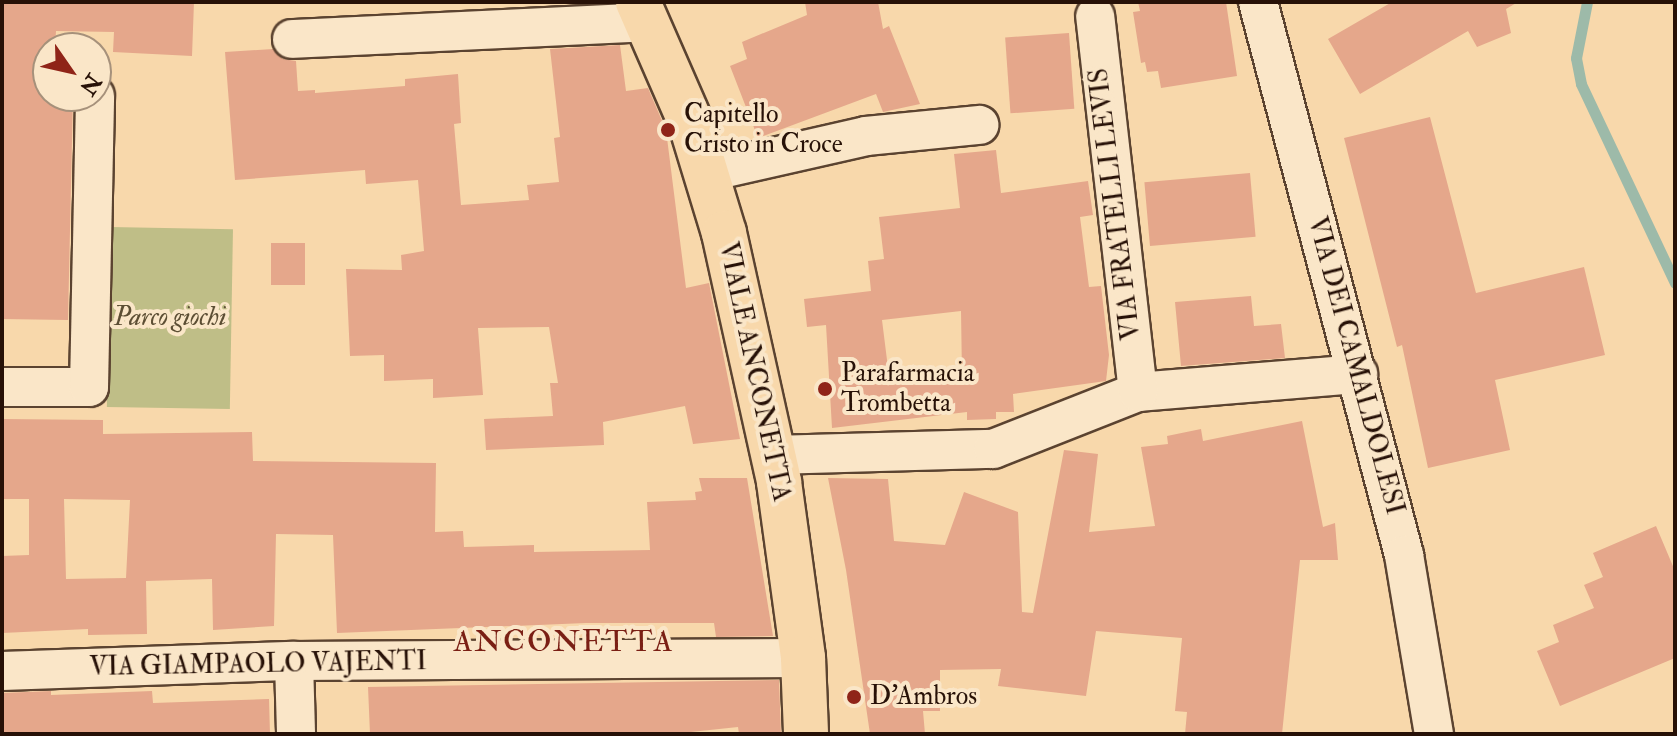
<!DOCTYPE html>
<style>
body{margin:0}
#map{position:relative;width:1677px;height:736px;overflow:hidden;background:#f8d8ab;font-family:"IM FELL Double Pica",serif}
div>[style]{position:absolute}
.green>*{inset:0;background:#bfbe87;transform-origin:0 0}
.stream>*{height:11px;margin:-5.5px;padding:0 5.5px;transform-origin:5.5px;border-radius:5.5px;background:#9dbaa9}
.building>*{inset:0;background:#e5a78b;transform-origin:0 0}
.roads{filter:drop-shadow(2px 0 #5b4330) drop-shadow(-2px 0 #5b4330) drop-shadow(0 2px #5b4330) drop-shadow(0 -2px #5b4330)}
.minor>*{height:38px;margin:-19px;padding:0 19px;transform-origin:19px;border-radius:19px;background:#fae6c8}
.primary>*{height:44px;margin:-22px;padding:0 22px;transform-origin:22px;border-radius:22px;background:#f8d8ab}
.dots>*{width:22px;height:22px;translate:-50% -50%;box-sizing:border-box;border:4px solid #fae6c8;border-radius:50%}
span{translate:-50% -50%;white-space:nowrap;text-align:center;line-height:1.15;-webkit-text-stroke:8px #fae6c8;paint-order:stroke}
.poi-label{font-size:26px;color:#271107}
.left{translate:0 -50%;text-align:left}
.street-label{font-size:26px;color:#271107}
.park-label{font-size:26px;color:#5c4e34;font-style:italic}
.quarter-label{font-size:30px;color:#7a1f14;letter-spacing:2px}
.frame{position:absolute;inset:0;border:4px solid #271107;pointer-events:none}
.north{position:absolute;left:32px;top:32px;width:80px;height:80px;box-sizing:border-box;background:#fae6c8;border:2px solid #a6917b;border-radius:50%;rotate:124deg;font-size:22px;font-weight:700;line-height:32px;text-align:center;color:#271107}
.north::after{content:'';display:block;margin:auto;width:28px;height:36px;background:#8f2418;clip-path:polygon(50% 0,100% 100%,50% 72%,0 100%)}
</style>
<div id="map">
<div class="green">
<i style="left:110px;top:227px;width:123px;height:180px;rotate:1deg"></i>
</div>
<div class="stream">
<i style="left:1587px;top:2px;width:57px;rotate:101.1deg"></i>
<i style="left:1576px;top:58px;width:26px;rotate:79deg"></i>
<i style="left:1581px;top:84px;width:220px;rotate:64.7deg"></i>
</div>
<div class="building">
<i style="clip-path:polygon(3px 2px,194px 2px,192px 56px,113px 52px,114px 32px,56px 31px,55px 48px,48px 48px,48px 96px,73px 96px,68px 320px,2px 319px)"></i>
<i style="clip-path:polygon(805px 2px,878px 2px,883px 29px,889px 26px,920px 104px,883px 112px,876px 94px,758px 138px,730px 66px,747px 59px,742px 42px,807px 15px)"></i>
<i style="clip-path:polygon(1138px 2px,1226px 2px,1237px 76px,1161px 88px,1158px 71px,1147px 72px,1145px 62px,1141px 63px,1133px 12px,1140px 11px)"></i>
<i style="clip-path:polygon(1392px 2px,1518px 2px,1506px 9px,1511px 33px,1477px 47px,1468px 31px,1360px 94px,1328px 39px)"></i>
<i style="left:1069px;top:33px;width:76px;height:64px;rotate:86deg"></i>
<i style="clip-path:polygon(620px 45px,626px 91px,648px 88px,666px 130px,686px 288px,709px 283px,740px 439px,693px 444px,685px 406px,603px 422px,604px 445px,486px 450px,484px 419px,553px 416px,550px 383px,558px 383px,549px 327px,478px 328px,483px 395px,433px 398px,433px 379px,384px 381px,384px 355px,350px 356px,346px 269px,402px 270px,401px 255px,424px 251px,418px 180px,366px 184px,365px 170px,235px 180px,225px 52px,273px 49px,283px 59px,296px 61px,298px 91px,315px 90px,315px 93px,405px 86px,405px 79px,458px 74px,461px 123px,454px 124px,461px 205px,529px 200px,527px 185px,559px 182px,554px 138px,560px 137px,550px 49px)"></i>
<i style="clip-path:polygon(1430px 117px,1476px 293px,1584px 267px,1605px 355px,1495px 380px,1510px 450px,1428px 468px,1402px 345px,1397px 347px,1344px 138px)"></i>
<i style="clip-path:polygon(evenodd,996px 150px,1001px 193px,1088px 181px,1093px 215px,1080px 217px,1089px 287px,1101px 286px,1109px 355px,1106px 381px,1013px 394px,1014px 412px,996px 412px,996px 419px,967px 420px,967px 412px,832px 428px,826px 325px,807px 327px,804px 299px,871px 291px,868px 261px,884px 259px,879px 217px,960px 208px,954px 154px,996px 150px,961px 311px,962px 376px,890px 384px,882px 320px,961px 311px)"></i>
<i style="left:1250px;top:173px;width:64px;height:106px;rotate:85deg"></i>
<i style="left:271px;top:243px;width:34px;height:42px"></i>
<i style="clip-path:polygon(1251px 296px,1254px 326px,1281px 324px,1285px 358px,1181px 366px,1175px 302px)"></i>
<i style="clip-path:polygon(evenodd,2px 419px,103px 420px,103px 434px,252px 432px,253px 461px,436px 463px,435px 532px,463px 531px,464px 547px,534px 545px,534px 552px,650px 550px,647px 502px,696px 500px,695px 492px,702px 491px,699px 478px,747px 478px,773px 636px,716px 637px,714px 623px,586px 623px,337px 633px,333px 535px,276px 534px,274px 626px,213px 630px,212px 579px,146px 581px,147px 634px,88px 635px,88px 629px,2px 633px,2px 556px,29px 555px,29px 499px,2px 499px,2px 419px,64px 499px,130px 500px,126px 578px,66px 579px,64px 499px)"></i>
<i style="clip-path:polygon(1302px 421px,1323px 527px,1335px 523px,1338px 560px,1300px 560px,1282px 734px,1185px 734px,1187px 712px,1175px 711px,1182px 638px,1096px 631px,1086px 696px,998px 686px,1001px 669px,940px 670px,940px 711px,923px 711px,925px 734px,870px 734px,846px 570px,828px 478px,888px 479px,894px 541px,945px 545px,964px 492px,1018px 512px,1022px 612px,1033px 613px,1064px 450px,1098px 454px,1089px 532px,1155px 526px,1141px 447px,1168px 444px,1167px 436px,1201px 429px,1203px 441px)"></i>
<i style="clip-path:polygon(1656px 526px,1675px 571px,1675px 658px,1560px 706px,1537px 651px,1559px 642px,1553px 625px,1594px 608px,1584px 585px,1603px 577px,1593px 553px)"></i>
<i style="clip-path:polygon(779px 680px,781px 734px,739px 734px,738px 727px,672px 734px,370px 734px,368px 687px)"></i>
<i style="clip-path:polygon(51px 691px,51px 695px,152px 691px,153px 703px,269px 699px,270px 734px,2px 734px,2px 693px)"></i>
</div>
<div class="roads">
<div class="minor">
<i style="left:1258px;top:2px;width:572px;rotate:75.21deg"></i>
<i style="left:1404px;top:555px;width:181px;rotate:80.5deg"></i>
<i style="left:292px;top:39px;width:356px;rotate:-2.7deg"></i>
<i style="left:708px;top:172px;width:162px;rotate:-12.8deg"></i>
<i style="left:866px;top:136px;width:114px;rotate:-5.6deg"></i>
<i style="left:2px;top:387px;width:87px"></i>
<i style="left:89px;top:387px;width:291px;rotate:-88.8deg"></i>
<i style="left:1138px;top:392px;width:221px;rotate:-4.7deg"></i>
<i style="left:774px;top:455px;width:219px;rotate:-1.6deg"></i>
<i style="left:993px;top:449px;width:156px;rotate:-21.5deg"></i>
<i style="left:1138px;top:392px;width:378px;rotate:-96.5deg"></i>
<i style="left:294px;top:661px;width:73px;rotate:88.4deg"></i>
<i style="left:2px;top:671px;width:292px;rotate:-2deg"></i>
<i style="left:294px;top:661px;width:509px;rotate:-0.34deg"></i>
</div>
<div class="primary">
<i style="left:638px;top:2px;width:130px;rotate:66.4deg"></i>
<i style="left:690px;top:121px;width:117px;rotate:73.1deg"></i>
<i style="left:724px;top:233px;width:255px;rotate:77.5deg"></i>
<i style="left:779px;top:482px;width:178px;rotate:82.2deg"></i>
<i style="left:803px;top:658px;width:76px;rotate:87.7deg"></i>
</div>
</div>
<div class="dots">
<i style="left:668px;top:130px;background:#8f2418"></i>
<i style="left:825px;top:389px;background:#8f2418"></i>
<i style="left:854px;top:697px;background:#8f2418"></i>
</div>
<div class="poi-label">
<span class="left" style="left:684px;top:130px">Capitello<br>Cristo in Croce</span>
<span class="left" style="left:841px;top:389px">Parafarmacia<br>Trombetta</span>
<span class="left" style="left:870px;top:697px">D'Ambros</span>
</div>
<div class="street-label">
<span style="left:1116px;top:204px;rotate:-97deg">VIA FRATELLI LEVIS</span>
<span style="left:1355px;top:366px;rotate:75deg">VIA DEI CAMALDOLESI</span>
<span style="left:754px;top:372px;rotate:78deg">VIALE ANCONETTA</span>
<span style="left:258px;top:665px;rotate:-1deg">VIA GIAMPAOLO VAJENTI</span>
</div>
<div class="park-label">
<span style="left:170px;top:318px">Parco giochi</span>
</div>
<div class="quarter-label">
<span style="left:564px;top:642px">ANCONETTA</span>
</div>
<div class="frame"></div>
<div class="north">N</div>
</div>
